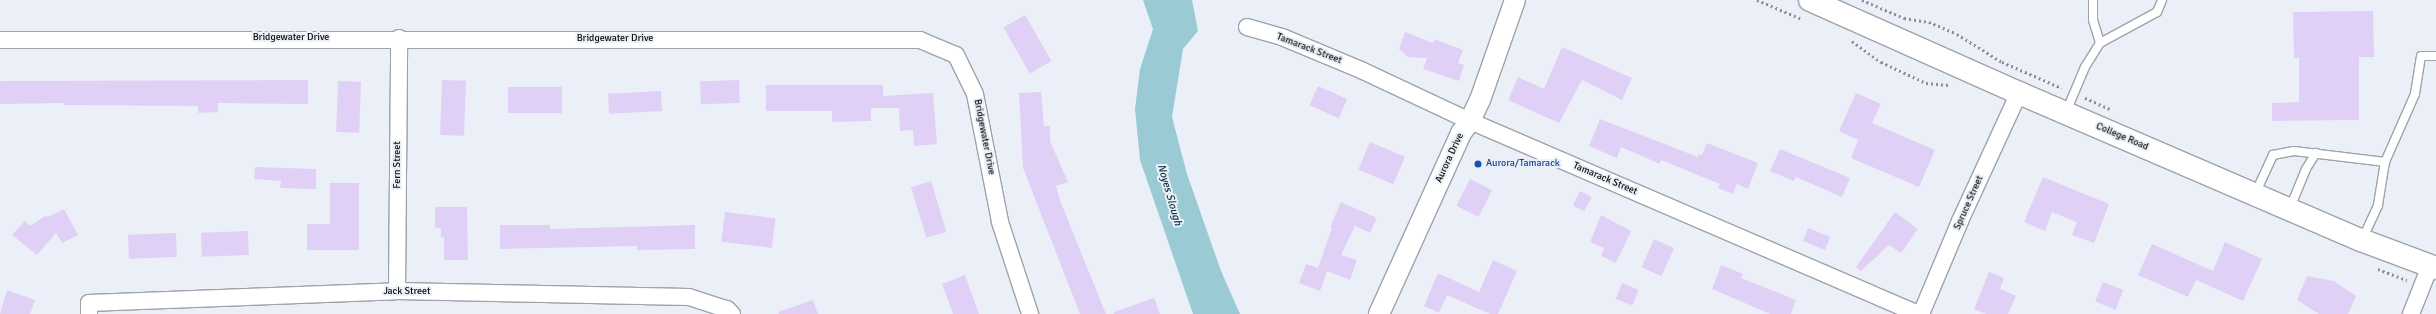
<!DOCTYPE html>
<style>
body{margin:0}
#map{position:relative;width:2436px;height:314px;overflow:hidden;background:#ebf0f8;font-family:Signika,sans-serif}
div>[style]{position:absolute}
.water>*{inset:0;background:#9acbd5}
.building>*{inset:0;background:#e1d0f5;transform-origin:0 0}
.path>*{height:2.5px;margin-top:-1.25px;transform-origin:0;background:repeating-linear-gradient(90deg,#8b8f95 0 2px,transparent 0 5px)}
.roads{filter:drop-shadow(1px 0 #9da3aa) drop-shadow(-1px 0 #9da3aa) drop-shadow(0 1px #9da3aa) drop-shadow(0 -1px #9da3aa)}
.service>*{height:8px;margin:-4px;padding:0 4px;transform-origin:4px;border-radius:4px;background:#fff}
.minor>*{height:16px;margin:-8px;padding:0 8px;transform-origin:8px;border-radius:8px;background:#fff}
.tertiary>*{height:20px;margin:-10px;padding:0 10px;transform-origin:10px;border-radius:10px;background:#fff}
.primary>*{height:22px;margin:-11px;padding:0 11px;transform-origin:11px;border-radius:11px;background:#fff}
.dots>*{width:11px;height:11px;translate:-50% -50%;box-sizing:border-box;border:2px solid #ebf0f8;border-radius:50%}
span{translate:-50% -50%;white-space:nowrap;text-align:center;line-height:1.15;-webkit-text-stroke:4px #ebf0f8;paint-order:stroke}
.street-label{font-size:10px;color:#0a0c0e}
.transit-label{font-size:10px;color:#164399}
.left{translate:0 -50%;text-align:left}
.water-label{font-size:11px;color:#0b3a42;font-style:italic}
</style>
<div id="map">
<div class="water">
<i style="clip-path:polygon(1143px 0,1192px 0,1198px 31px,1183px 49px,1172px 117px,1187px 174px,1221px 271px,1240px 314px,1193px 314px,1140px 160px,1135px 109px,1140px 69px,1153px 29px)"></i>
</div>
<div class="building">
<i style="clip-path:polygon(2373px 11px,2374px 57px,2359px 57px,2359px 120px,2272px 121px,2272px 103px,2299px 102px,2299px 58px,2294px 58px,2293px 12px)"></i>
<i style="left:1025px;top:15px;width:53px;height:25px;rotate:60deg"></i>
<i style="clip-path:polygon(1405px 32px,1433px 43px,1434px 39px,1463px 50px,1458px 63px,1464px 65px,1459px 81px,1423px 69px,1427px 58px,1408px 57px,1399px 49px)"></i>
<i style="clip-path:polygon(1562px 47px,1632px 78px,1622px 100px,1582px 80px,1559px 123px,1508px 100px,1518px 77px,1544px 89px)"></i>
<i style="clip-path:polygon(308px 80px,308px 104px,218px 103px,218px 112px,198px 113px,198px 106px,64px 105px,64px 103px,0 104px,0 81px)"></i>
<i style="left:442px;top:80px;width:24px;height:55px;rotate:2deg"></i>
<i style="left:739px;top:80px;width:23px;height:39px;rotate:88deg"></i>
<i style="left:338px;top:81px;width:23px;height:51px;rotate:2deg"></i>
<i style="clip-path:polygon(766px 85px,883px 85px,883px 96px,933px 93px,937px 144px,914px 146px,913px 130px,900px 131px,899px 108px,871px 108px,871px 121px,832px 122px,832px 111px,766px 111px)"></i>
<i style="left:1318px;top:86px;width:32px;height:21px;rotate:24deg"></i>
<i style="left:508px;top:87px;width:54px;height:26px"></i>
<i style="left:661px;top:91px;width:20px;height:53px;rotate:87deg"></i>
<i style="clip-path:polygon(1041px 92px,1044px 126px,1050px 126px,1050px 141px,1068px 182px,1056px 186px,1061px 203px,1106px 314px,1080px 314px,1023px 168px,1019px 93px)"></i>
<i style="clip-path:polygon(1856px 93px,1881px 104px,1872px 123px,1935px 150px,1919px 187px,1851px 158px,1858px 140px,1839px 131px)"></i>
<i style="clip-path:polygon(1600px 119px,1698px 157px,1699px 154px,1702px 155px,1707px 143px,1758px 163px,1748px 189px,1737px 184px,1733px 194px,1718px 188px,1720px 184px,1661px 160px,1660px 164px,1621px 147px,1617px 158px,1589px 146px)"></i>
<i style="left:1370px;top:142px;width:38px;height:30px;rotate:23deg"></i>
<i style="clip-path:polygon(1780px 149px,1850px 178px,1842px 197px,1796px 177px,1794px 181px,1770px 171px)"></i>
<i style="clip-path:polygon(255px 167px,316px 169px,316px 189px,280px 188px,281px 181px,254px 179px)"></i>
<i style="clip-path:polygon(2043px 177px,2109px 204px,2094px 243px,2072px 235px,2077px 222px,2052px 212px,2045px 231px,2024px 222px)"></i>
<i style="left:1470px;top:179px;width:25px;height:30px;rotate:27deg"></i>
<i style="left:931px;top:181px;width:53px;height:21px;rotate:73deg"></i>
<i style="clip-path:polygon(330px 183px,359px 183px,359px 250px,307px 250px,307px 224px,330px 224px)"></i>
<i style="left:1580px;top:191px;width:13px;height:16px;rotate:27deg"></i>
<i style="clip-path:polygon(1341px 202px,1377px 218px,1370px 233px,1355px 226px,1341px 255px,1357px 260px,1350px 280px,1327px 271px,1320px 291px,1299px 283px,1306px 264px,1318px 268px,1332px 228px,1330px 227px)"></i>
<i style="clip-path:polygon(435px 207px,467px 207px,468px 260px,444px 260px,444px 237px,441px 237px,441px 228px,435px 228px)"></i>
<i style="clip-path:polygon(64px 209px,78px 235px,62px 243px,56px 233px,37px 255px,12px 235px,25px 221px,30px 226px,45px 216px,48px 217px)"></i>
<i style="left:725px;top:212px;width:51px;height:30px;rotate:7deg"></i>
<i style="clip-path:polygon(1895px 212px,1918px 229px,1901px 253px,1889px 245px,1861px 271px,1856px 267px)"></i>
<i style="clip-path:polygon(1601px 215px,1631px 231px,1616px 263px,1601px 256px,1604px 248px,1590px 242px)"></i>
<i style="clip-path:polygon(500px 225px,550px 225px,550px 229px,695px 225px,695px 249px,637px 250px,637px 246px,500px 249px)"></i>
<i style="left:1808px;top:228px;width:24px;height:14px;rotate:22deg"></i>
<i style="left:248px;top:231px;width:24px;height:47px;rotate:88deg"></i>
<i style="left:176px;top:233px;width:24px;height:48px;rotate:88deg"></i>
<i style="left:1654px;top:239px;width:22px;height:31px;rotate:24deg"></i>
<i style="clip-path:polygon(2225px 242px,2262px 259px,2243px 301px,2196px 280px,2188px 297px,2138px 275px,2152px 244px,2213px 271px)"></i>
<i style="clip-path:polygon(1493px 260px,1517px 271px,1498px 314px,1490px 314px,1447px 295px,1439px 313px,1424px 306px,1438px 273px,1479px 292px)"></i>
<i style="clip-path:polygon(1721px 265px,1743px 274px,1741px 278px,1796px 300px,1791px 314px,1770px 314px,1712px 289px)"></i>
<i style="clip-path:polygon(1989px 272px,2004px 278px,2000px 289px,2016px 296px,2008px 314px,1986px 314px,1974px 309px)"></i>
<i style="clip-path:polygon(965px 275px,979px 314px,953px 314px,942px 284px)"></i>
<i style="clip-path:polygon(2307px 276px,2334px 281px,2356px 296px,2348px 314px,2319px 314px,2297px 300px)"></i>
<i style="left:2103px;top:282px;width:22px;height:21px;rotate:22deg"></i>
<i style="left:1622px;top:283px;width:18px;height:17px;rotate:22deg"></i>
<i style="clip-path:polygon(7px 290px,35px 300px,30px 314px,0 314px)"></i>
<i style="clip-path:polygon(1154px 298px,1160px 314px,1114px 314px,1114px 312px)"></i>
<i style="clip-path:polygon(813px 300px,818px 314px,779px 314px,778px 312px)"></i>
</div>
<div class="path">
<i style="left:1757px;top:0;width:49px;rotate:22.9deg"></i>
<i style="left:1862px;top:0;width:46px;rotate:23.2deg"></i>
<i style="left:1904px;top:18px;width:25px;rotate:9deg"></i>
<i style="left:1929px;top:22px;width:30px;rotate:23deg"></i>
<i style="left:1957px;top:34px;width:53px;rotate:31.9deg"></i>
<i style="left:2002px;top:62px;width:65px;rotate:23.4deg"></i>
<i style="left:1852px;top:41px;width:36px;rotate:36deg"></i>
<i style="left:1881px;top:62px;width:50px;rotate:25deg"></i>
<i style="left:1926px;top:83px;width:25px;rotate:5deg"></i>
<i style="left:2085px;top:98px;width:27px;rotate:24deg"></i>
<i style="left:2378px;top:269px;width:31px;rotate:21deg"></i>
</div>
<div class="roads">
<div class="service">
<i style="left:2093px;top:0;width:20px;rotate:90deg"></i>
<i style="left:2093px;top:20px;width:24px;rotate:73deg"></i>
<i style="left:2066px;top:112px;width:49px;rotate:-67.1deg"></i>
<i style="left:2085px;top:67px;width:28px;rotate:-58deg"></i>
<i style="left:2100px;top:43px;width:65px;rotate:-28.5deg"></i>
<i style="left:2157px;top:12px;width:13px;rotate:-67deg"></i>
<i style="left:2255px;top:194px;width:43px;rotate:-65.2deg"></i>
<i style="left:2273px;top:155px;width:21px;rotate:-11deg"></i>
<i style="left:2294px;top:151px;width:92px;rotate:6.9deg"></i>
<i style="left:2290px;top:208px;width:42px;rotate:-67.7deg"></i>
<i style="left:2306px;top:169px;width:19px;rotate:-58deg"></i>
<i style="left:2362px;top:240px;width:38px;rotate:-65deg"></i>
<i style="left:2378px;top:205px;width:44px;rotate:-80.8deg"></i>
<i style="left:2385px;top:162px;width:74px;rotate:-66.2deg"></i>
<i style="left:2415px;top:94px;width:38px;rotate:-81deg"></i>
<i style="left:2421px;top:56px;width:15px"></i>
</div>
<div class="minor">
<i style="left:1247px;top:27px;width:36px;rotate:16deg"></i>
<i style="left:1282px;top:37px;width:86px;rotate:22.7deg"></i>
<i style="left:1361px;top:70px;width:120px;rotate:25.1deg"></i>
<i style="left:1470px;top:121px;width:489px;rotate:23.3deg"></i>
<i style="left:0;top:40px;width:920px"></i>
<i style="left:920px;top:40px;width:39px;rotate:23deg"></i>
<i style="left:956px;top:55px;width:43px;rotate:64deg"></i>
<i style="left:975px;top:94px;width:130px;rotate:78.9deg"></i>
<i style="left:1000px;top:222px;width:97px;rotate:71.9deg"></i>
<i style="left:397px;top:291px;width:253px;rotate:-89.5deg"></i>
<i style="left:89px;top:314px;width:11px;rotate:-90deg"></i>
<i style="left:89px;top:303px;width:308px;rotate:-2.2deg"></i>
<i style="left:397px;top:291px;width:292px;rotate:1.2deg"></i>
<i style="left:689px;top:297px;width:40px;rotate:18deg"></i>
<i style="left:727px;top:309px;width:7px;rotate:45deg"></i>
<i style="left:1921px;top:314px;width:101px;rotate:-67.2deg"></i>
<i style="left:1960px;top:221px;width:141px;rotate:-65.3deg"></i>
<i style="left:2411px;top:314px;width:52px;rotate:-68.4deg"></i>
</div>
<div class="tertiary">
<i style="left:1379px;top:314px;width:199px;rotate:-65.6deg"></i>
<i style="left:1461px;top:133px;width:15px;rotate:-53deg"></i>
<i style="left:1470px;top:121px;width:23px;rotate:-65deg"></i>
<i style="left:1480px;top:100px;width:106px;rotate:-70.7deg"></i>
</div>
<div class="primary">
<i style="left:1810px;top:0;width:229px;rotate:24deg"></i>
<i style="left:2019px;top:93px;width:372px;rotate:23.3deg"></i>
<i style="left:2361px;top:240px;width:80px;rotate:20.5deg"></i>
</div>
</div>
<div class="dots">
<i style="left:1478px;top:164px;background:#1a4fb4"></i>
</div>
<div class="street-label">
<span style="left:291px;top:38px">Bridgewater Drive</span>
<span style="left:615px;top:39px">Bridgewater Drive</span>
<span style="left:1309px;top:49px;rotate:21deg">Tamarack Street</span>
<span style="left:984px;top:137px;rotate:79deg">Bridgewater Drive</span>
<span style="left:2122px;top:137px;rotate:23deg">College Road</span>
<span style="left:1450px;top:158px;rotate:-65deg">Aurora Drive</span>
<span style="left:398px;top:165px;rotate:-90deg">Fern Street</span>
<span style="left:1605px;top:179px;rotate:23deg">Tamarack Street</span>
<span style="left:1969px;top:203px;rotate:-66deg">Spruce Street</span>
<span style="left:407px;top:292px">Jack Street</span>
</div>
<div class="transit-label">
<span class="left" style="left:1486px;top:164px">Aurora/Tamarack</span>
</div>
<div class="water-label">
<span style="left:1169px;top:195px;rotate:74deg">Noyes Slough</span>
</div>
</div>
